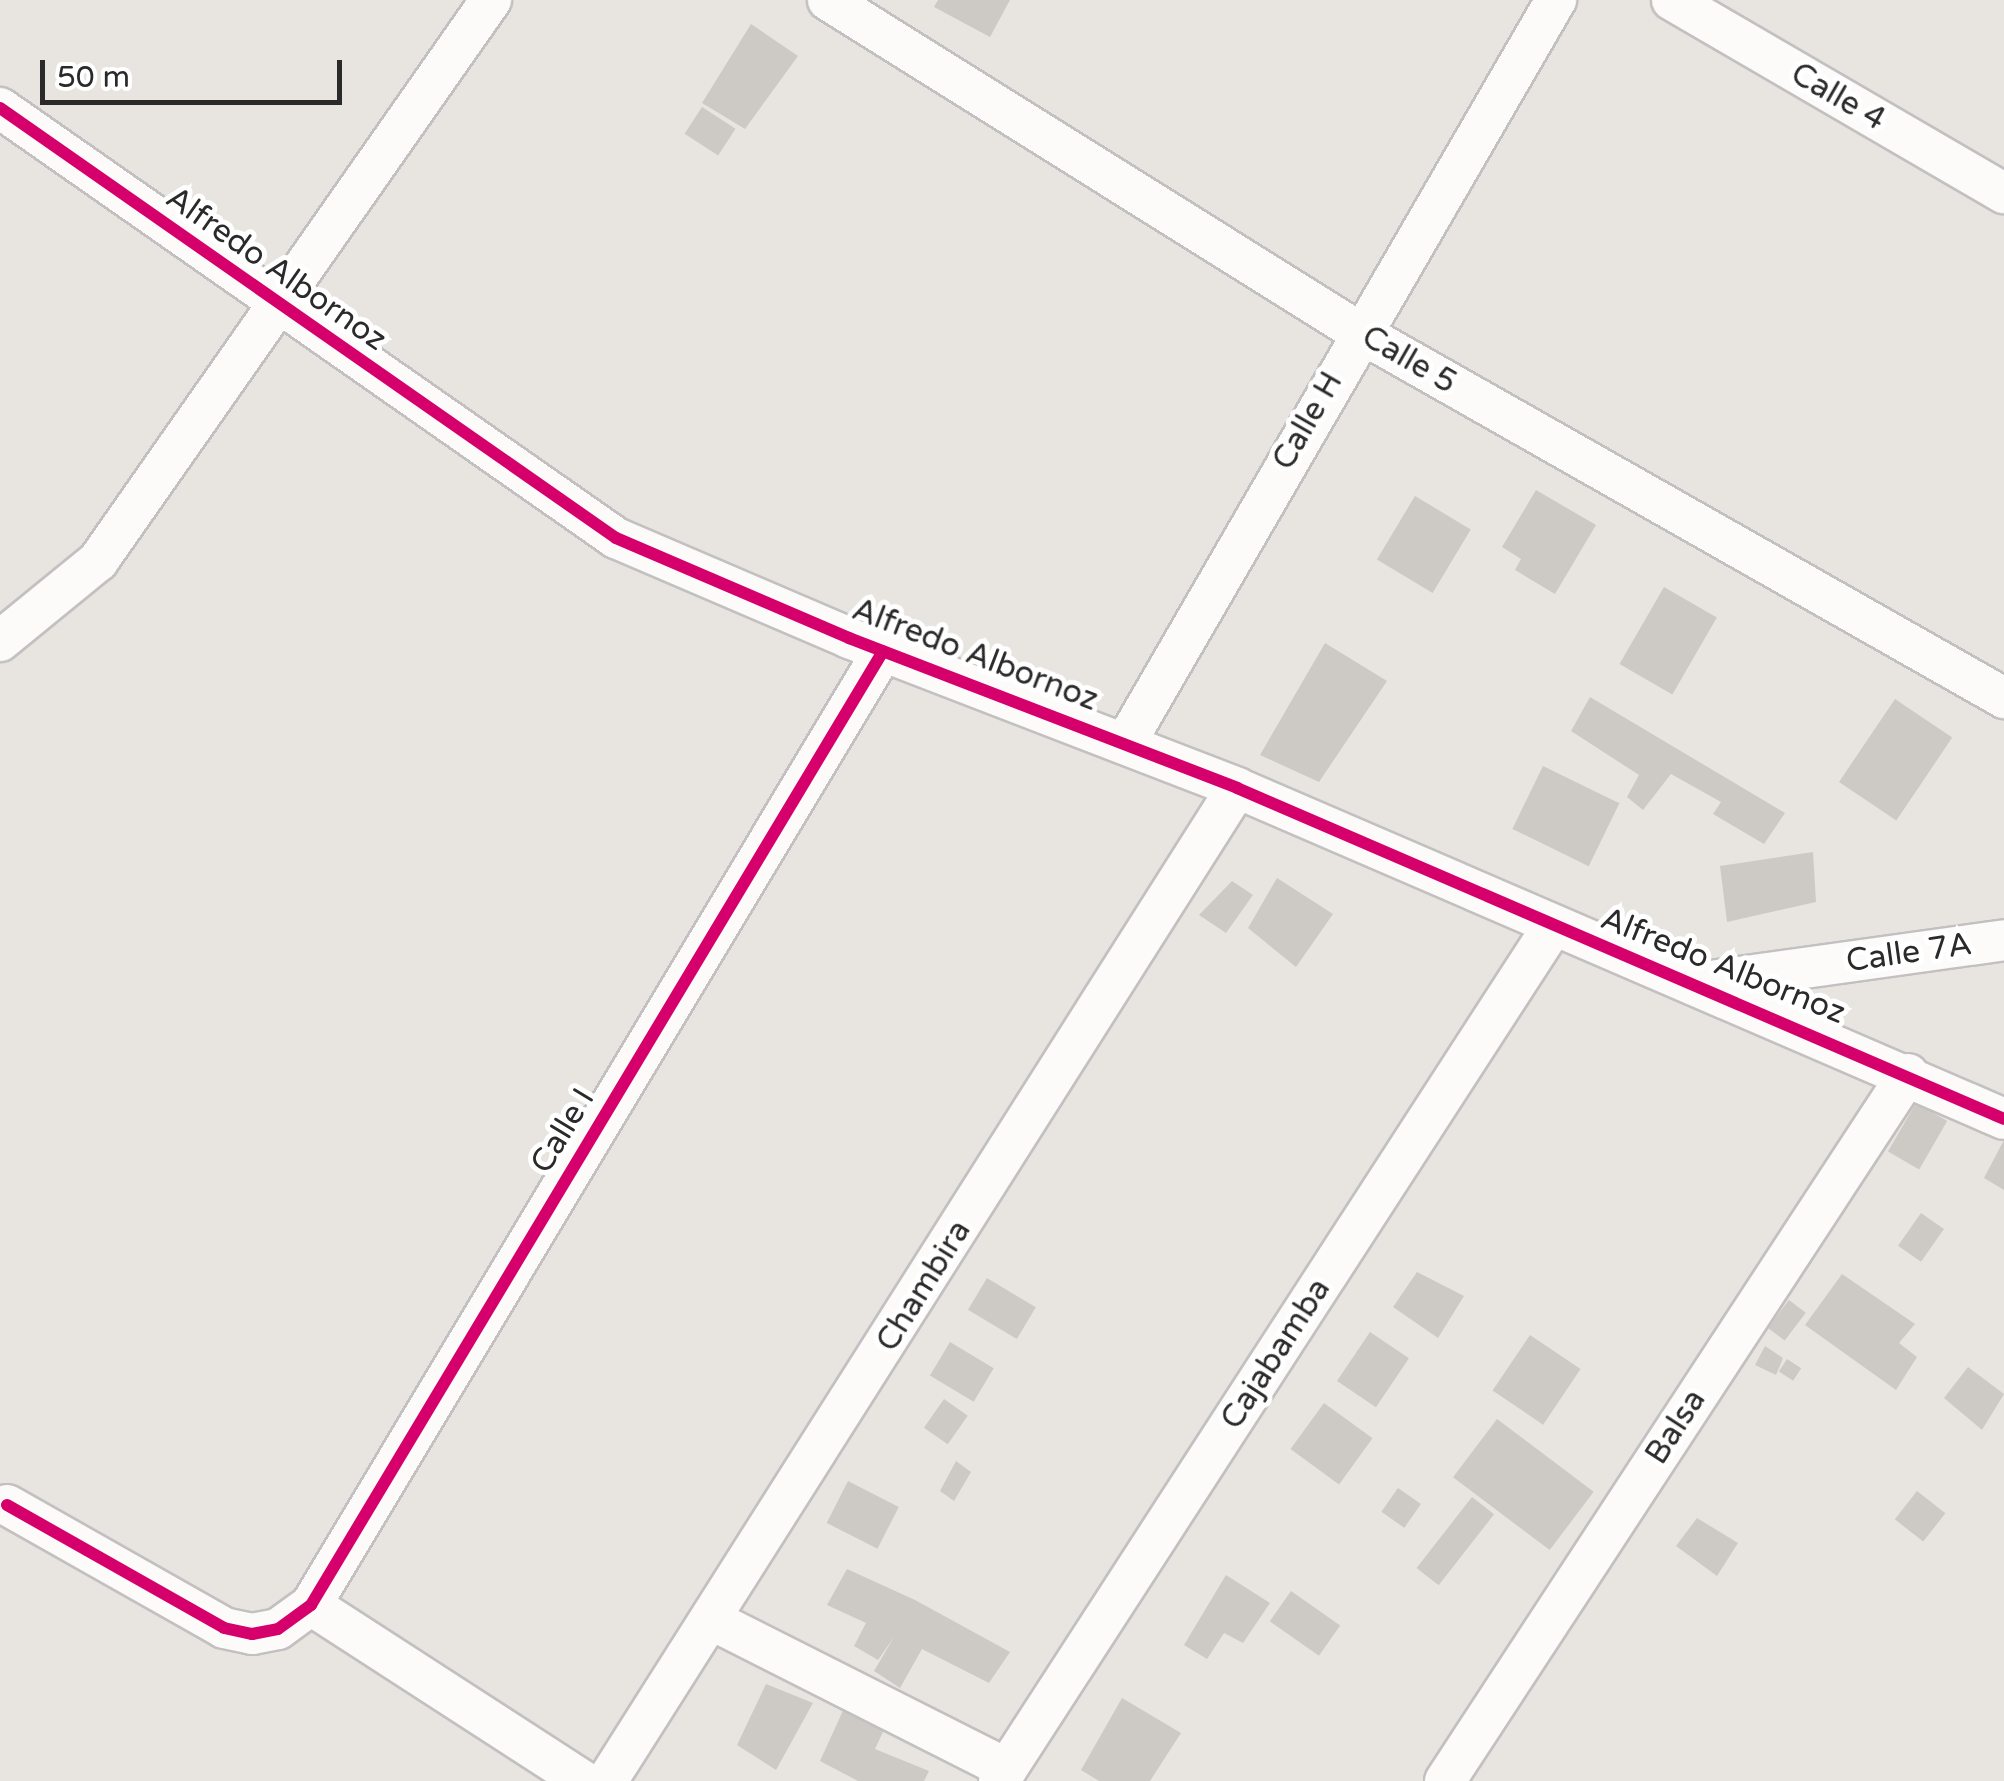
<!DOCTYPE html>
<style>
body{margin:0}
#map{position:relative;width:2004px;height:1781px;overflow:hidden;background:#e8e4df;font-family:"Varela Round",sans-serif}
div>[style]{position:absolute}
.building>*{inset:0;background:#cdcac6;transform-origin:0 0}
.roads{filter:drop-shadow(2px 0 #c2c0c1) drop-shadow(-2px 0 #c2c0c1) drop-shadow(0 2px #c2c0c1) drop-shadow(0 -2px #c2c0c1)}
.minor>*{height:40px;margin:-20px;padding:0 20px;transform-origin:20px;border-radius:20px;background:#fcfbfa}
.cycleway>*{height:12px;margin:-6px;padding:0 6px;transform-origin:6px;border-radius:6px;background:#d6006c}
span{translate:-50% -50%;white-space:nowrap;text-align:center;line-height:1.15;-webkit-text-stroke:10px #fff;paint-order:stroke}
.street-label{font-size:32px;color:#2a2a2a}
.scale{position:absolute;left:40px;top:60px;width:302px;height:45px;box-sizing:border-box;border:5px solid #2a2a2a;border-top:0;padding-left:12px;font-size:30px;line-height:35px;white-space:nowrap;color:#2a2a2a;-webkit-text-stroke:8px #fff;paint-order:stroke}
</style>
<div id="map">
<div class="building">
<i style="clip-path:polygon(938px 0,1010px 0,990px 37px,934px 7px)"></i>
<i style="clip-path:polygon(751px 24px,798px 56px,745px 129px,702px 103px)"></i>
<i style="left:702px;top:107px;width:40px;height:32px;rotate:33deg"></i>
<i style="clip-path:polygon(1536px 490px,1596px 525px,1555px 594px,1515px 570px,1521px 559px,1502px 547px)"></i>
<i style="left:1415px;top:496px;width:65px;height:74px;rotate:31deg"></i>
<i style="left:1664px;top:587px;width:61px;height:89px;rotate:30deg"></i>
<i style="clip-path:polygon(1325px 643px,1387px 681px,1319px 782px,1260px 755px)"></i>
<i style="clip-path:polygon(1590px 697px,1785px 813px,1764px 844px,1713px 814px,1721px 802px,1671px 774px,1643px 810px,1627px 797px,1639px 775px,1571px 731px)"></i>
<i style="left:1895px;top:699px;width:69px;height:100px;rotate:34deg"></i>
<i style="left:1543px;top:766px;width:85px;height:70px;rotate:26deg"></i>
<i style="clip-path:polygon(1813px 852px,1816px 902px,1727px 922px,1720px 866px)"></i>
<i style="clip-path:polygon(1277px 878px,1333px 914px,1296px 967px,1248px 928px)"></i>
<i style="clip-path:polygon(1232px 881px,1253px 895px,1226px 933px,1199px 915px)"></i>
<i style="left:1916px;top:1103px;width:36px;height:56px;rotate:30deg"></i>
<i style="clip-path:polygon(2004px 1140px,2004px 1190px,1984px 1178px)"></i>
<i style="left:1921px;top:1213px;width:28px;height:40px;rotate:35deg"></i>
<i style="clip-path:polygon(1417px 1272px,1464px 1296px,1438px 1338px,1393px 1307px)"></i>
<i style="clip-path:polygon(1842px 1274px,1915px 1324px,1899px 1343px,1917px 1357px,1896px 1390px,1805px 1325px)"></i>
<i style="left:987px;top:1278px;width:57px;height:37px;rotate:31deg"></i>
<i style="left:1789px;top:1300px;width:21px;height:35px;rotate:37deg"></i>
<i style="left:1370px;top:1332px;width:47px;height:59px;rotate:34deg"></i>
<i style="left:1530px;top:1335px;width:61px;height:67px;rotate:34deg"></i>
<i style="left:950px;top:1342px;width:51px;height:39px;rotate:31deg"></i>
<i style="clip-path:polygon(1765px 1346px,1783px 1358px,1776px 1375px,1755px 1365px)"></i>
<i style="left:1787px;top:1359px;width:17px;height:15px;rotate:33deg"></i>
<i style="clip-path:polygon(1968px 1367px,2004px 1394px,1982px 1430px,1944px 1398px)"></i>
<i style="left:944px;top:1399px;width:29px;height:35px;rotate:35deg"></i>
<i style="left:1324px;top:1403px;width:60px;height:57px;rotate:36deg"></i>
<i style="left:1497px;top:1419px;width:121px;height:73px;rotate:37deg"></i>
<i style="clip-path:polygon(956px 1461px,971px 1472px,954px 1501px,940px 1491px)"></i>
<i style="left:848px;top:1481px;width:57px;height:47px;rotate:27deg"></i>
<i style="left:1398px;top:1488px;width:28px;height:29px;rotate:35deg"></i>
<i style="left:1917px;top:1491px;width:36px;height:36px;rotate:38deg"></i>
<i style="left:1472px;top:1497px;width:28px;height:90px;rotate:38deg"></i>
<i style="clip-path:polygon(1697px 1518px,1738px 1543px,1717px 1576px,1676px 1546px)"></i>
<i style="clip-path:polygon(847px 1569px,915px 1600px,1010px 1652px,989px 1683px,922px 1649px,900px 1688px,874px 1671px,894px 1637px,878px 1660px,854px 1646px,866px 1623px,827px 1605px)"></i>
<i style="clip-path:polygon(1226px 1575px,1270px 1603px,1243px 1643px,1224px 1633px,1207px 1659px,1184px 1645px)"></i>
<i style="left:1291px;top:1591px;width:60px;height:37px;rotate:35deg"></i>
<i style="clip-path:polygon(766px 1684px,813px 1703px,776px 1770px,737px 1745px)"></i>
<i style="clip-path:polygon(1122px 1698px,1181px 1733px,1150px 1781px,1099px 1781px,1081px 1770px)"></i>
<i style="clip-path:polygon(846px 1704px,888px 1721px,875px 1749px,929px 1771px,924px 1781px,858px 1781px,820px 1761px)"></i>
</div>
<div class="roads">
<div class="minor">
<i style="left:828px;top:0;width:626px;rotate:32.02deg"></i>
<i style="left:1359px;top:332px;width:742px;rotate:29.57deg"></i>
<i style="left:1672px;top:0;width:384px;rotate:30.2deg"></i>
<i style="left:0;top:108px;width:751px;rotate:34.92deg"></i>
<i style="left:616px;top:538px;width:254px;rotate:23.2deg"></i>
<i style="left:849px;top:638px;width:416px;rotate:21.1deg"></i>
<i style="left:1237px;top:788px;width:835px;rotate:23.34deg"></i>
<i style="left:0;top:641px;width:127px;rotate:-39.2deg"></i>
<i style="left:98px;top:561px;width:685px;rotate:-54.99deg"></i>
<i style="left:1126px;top:742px;width:858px;rotate:-59.91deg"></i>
<i style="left:1696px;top:983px;width:311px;rotate:-7.9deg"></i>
<i style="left:7px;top:1505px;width:249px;rotate:29.5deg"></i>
<i style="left:224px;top:1628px;width:29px;rotate:12deg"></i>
<i style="left:252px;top:1634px;width:26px;rotate:-11deg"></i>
<i style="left:278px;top:1629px;width:41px;rotate:-36deg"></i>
<i style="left:311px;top:1605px;width:1112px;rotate:-59.05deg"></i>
<i style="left:311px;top:1605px;width:324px;rotate:32.9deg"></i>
<i style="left:714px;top:1621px;width:328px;rotate:26.8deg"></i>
<i style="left:607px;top:1781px;width:1176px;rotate:-57.61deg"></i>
<i style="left:999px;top:1781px;width:1019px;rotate:-57.06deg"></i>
<i style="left:1445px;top:1781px;width:845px;rotate:-56.78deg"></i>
</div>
</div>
<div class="cycleway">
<i style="left:0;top:108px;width:751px;rotate:34.92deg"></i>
<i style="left:616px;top:538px;width:254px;rotate:23.2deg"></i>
<i style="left:849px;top:638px;width:416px;rotate:21.1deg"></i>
<i style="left:1237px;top:788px;width:835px;rotate:23.34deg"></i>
<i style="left:7px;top:1505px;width:249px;rotate:29.5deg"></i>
<i style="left:224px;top:1628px;width:29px;rotate:12deg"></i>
<i style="left:252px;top:1634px;width:26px;rotate:-11deg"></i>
<i style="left:278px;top:1629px;width:41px;rotate:-36deg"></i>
<i style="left:311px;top:1605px;width:1112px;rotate:-59.05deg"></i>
</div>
<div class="street-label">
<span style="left:1838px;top:97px;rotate:30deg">Calle 4</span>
<span style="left:276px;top:269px;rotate:35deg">Alfredo Albornoz</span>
<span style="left:1409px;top:360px;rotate:30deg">Calle 5</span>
<span style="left:1308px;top:421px;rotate:-60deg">Calle H</span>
<span style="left:975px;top:655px;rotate:21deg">Alfredo Albornoz</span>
<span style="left:1909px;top:953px;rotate:-8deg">Calle 7A</span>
<span style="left:1723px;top:966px;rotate:22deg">Alfredo Albornoz</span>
<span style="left:563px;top:1131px;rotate:-59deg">Calle I</span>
<span style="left:924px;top:1286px;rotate:-58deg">Chambira</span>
<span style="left:1276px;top:1354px;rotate:-57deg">Cajabamba</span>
<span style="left:1676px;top:1427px;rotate:-57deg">Balsa</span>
</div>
<div class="scale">50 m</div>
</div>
